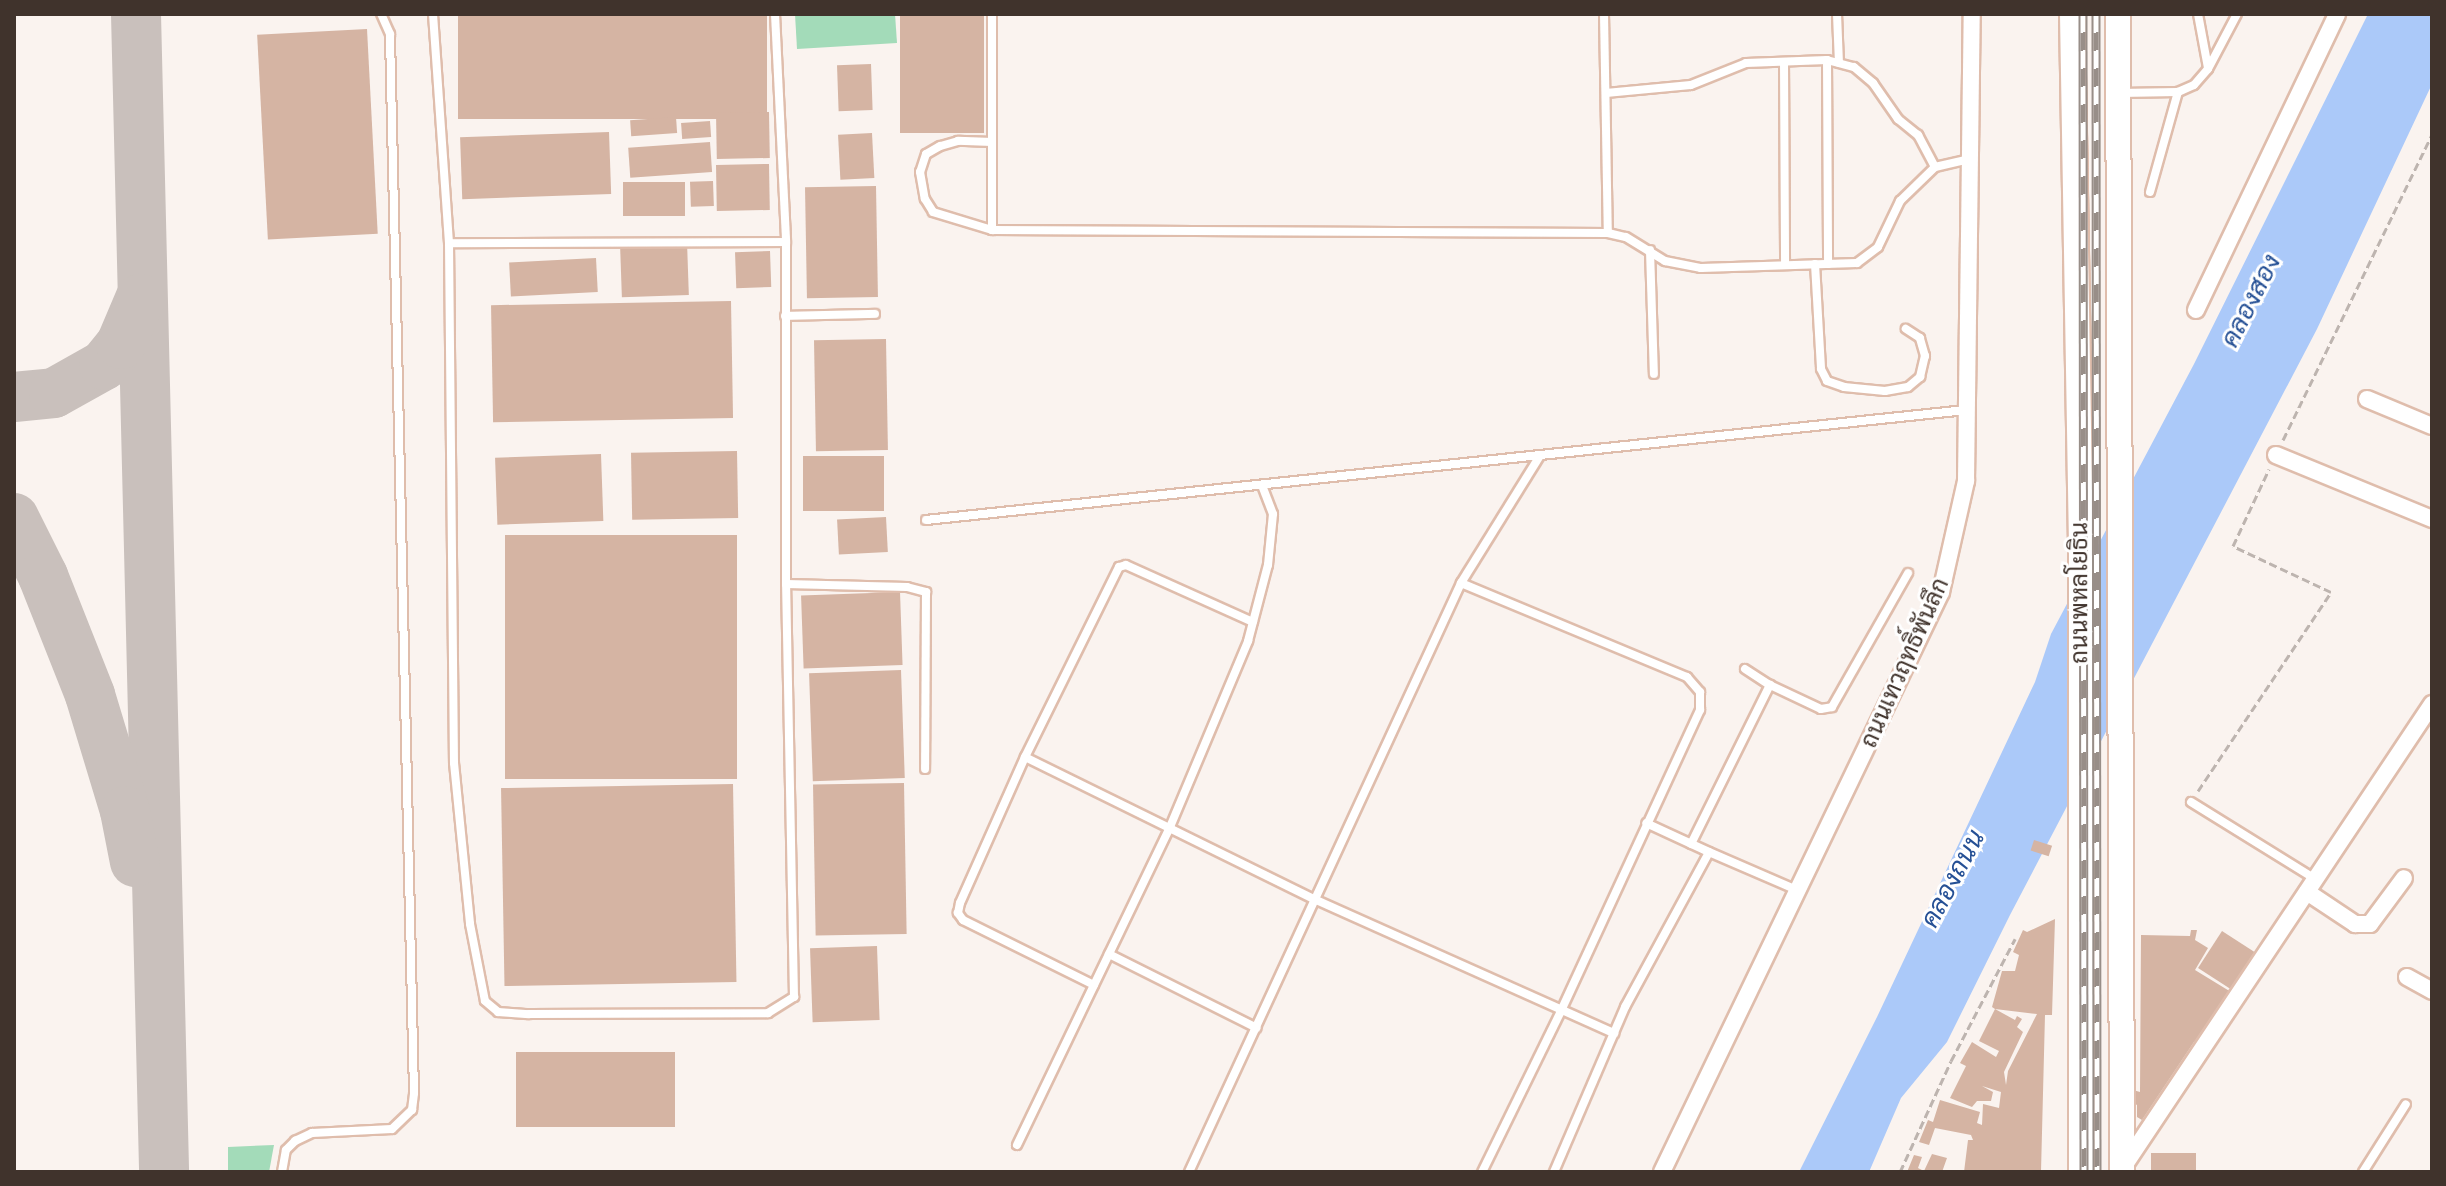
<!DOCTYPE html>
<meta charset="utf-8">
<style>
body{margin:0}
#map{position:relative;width:2446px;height:1186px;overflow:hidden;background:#faf3ef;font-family:"Nunito Sans",Sarabun,sans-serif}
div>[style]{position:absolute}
.green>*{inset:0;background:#a3dbb9}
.water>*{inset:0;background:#abc9f9}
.taxiway>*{height:50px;margin:-25px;padding:0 25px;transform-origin:25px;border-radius:25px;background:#c9c0bc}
.building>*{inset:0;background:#d5b4a3;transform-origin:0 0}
.path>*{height:3px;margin-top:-1.5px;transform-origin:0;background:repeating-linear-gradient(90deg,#bdb4af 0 8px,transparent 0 12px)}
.roads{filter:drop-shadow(2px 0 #dfbdac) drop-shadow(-2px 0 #dfbdac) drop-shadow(0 2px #dfbdac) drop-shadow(0 -2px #dfbdac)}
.service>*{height:8px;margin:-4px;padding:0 4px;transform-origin:4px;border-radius:4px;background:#fff}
.minor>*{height:16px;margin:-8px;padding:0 8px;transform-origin:8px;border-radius:8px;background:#fff}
.primary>*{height:24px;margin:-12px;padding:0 12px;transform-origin:12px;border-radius:12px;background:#fff}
.rail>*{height:9px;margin-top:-4.5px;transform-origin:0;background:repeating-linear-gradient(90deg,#fff 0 18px,#988e88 0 36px);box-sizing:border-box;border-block:2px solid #988e88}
span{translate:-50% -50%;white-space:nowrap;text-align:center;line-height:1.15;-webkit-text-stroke:6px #fff;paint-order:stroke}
.street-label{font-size:24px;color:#40332c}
.water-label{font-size:26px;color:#255095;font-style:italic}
.frame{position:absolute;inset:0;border:16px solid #40332c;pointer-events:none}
</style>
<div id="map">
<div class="green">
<i style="clip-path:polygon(795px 14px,895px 14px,897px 43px,797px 49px)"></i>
<i style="clip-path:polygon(274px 1145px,269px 1172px,228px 1172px,228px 1147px)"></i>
</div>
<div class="water">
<i style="clip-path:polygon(2368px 14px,2432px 14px,2432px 84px,2317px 329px,2010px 915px,1947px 1042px,1901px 1098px,1869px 1172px,1799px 1172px,1877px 1017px,2035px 682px,2051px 634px,2194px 364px)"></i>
</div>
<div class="taxiway">
<i style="left:136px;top:14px;width:1158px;rotate:88.61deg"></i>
<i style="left:14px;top:397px;width:40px;rotate:-5.7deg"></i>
<i style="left:54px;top:393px;width:57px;rotate:-29.2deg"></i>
<i style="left:104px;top:365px;width:27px;rotate:-51deg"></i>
<i style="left:121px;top:344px;width:49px;rotate:-67.1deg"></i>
<i style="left:14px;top:518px;width:65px;rotate:63.4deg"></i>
<i style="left:43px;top:576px;width:128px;rotate:68.4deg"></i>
<i style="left:90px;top:695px;width:121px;rotate:73.2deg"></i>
<i style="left:125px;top:811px;width:52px;rotate:78.9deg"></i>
</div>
<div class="building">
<i style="left:458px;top:14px;width:309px;height:105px"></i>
<i style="left:900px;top:14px;width:84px;height:119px"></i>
<i style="left:367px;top:29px;width:205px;height:110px;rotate:87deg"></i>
<i style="left:871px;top:64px;width:46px;height:34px;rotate:88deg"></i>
<i style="left:769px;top:112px;width:46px;height:53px;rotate:89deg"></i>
<i style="left:676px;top:117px;width:16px;height:46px;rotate:86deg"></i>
<i style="left:710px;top:121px;width:16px;height:29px;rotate:86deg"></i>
<i style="left:609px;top:132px;width:62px;height:149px;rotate:88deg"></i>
<i style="left:872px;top:133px;width:45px;height:34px;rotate:87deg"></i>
<i style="left:710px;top:142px;width:30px;height:82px;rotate:86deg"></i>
<i style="left:769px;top:164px;width:46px;height:53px;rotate:89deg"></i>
<i style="left:713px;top:181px;width:25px;height:23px;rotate:88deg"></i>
<i style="left:623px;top:182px;width:62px;height:34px"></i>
<i style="left:876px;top:186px;width:111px;height:71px;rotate:89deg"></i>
<i style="left:687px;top:242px;width:53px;height:67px;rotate:88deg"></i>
<i style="left:770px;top:251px;width:36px;height:35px;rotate:88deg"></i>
<i style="left:596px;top:258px;width:34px;height:87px;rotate:87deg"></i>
<i style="left:731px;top:301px;width:117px;height:240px;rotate:89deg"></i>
<i style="left:886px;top:339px;width:111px;height:72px;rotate:89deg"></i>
<i style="left:737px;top:451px;width:67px;height:106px;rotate:89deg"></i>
<i style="left:601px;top:454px;width:67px;height:106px;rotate:88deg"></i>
<i style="left:803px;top:456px;width:81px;height:55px"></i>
<i style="left:886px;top:517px;width:35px;height:49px;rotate:87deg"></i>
<i style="left:737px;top:535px;width:244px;height:232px;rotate:90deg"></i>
<i style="left:900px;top:592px;width:73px;height:99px;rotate:88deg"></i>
<i style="left:901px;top:670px;width:108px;height:92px;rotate:88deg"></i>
<i style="left:904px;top:783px;width:151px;height:91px;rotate:89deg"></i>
<i style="left:733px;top:784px;width:198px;height:232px;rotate:89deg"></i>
<i style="left:2034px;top:840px;width:19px;height:11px;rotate:18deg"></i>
<i style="clip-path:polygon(evenodd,2055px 919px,2052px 1015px,2045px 1015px,2041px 1172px,1964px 1172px,1968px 1140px,1973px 1140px,1971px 1135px,1935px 1128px,1929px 1145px,1919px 1142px,1928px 1120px,1933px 1122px,1940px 1100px,1980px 1112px,1977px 1123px,1982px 1125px,1983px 1104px,1999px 1108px,2001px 1092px,1982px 1086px,1993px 1092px,1991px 1101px,1977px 1101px,1972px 1107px,1950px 1098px,1966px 1066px,1960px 1063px,1972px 1042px,1996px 1057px,1999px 1051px,1979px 1041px,1995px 1009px,1992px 1007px,2002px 971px,2015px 971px,2019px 955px,2013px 952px,2023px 930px,2027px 932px,2055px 919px,1995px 1009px,2037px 1014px,2008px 1071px,2006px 1085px,2004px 1072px,2023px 1032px,2017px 1027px,2022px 1019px,2017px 1016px,2015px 1020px,1995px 1009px)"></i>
<i style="clip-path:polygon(2191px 930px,2197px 930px,2195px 940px,2208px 948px,2195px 970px,2231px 992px,2212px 1024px,2208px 1024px,2202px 1045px,2194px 1042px,2142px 1120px,2137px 1117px,2137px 1105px,2132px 1102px,2133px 1090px,2140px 1092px,2141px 935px,2190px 936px)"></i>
<i style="left:2222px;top:931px;width:42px;height:44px;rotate:33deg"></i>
<i style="left:877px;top:946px;width:74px;height:67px;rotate:88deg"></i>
<i style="left:516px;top:1052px;width:159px;height:75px"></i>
<i style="left:2196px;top:1153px;width:19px;height:45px;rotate:90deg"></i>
<i style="clip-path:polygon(1932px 1154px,1947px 1158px,1942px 1172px,1907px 1172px,1914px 1155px,1922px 1157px,1918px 1168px,1924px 1171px)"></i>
</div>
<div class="path">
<i style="left:2283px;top:440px;width:340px;rotate:-64deg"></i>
<i style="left:2198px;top:791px;width:239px;rotate:-56.2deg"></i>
<i style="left:2331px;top:592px;width:108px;rotate:-154.9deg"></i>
<i style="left:2233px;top:546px;width:85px;rotate:-64.9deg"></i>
<i style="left:1900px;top:1172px;width:122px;rotate:-65.3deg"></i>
<i style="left:1951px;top:1061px;width:138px;rotate:-62.3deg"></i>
</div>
<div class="roads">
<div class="service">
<i style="left:433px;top:14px;width:230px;rotate:86deg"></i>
<i style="left:449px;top:243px;width:520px;rotate:89.45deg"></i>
<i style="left:454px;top:763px;width:162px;rotate:84.3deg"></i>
<i style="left:470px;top:924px;width:78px;rotate:79deg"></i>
<i style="left:485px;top:1001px;width:17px;rotate:40deg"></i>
<i style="left:498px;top:1012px;width:31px;rotate:4deg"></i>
<i style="left:529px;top:1014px;width:239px;rotate:-0.2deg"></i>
<i style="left:768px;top:1013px;width:31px;rotate:-32deg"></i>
<i style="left:794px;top:997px;width:413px;rotate:-91.1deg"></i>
<i style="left:786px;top:584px;width:342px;rotate:-90deg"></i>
<i style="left:786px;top:242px;width:337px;rotate:179.8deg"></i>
<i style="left:775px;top:14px;width:228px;rotate:87.2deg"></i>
<i style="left:992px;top:14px;width:216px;rotate:90deg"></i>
<i style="left:992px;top:230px;width:616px;rotate:0.28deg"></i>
<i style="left:1608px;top:233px;width:18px;rotate:13deg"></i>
<i style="left:1626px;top:237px;width:46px;rotate:31.6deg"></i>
<i style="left:1665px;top:261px;width:37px;rotate:11deg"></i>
<i style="left:1701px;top:268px;width:156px;rotate:-1.8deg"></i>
<i style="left:1857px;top:263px;width:26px;rotate:-37deg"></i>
<i style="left:1878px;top:247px;width:51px;rotate:-64.4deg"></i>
<i style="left:1900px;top:201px;width:49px;rotate:-44.2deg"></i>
<i style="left:1935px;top:167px;width:35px;rotate:-13deg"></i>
<i style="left:1604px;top:14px;width:219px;rotate:89deg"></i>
<i style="left:1837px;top:14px;width:49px;rotate:87.7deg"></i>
<i style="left:2198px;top:14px;width:55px;rotate:79.5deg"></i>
<i style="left:1827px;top:60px;width:204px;rotate:89.7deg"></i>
<i style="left:1784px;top:62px;width:203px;rotate:89.7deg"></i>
<i style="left:1606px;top:93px;width:85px;rotate:-5.4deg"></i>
<i style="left:1691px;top:85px;width:59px;rotate:-21.8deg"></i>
<i style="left:1746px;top:63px;width:81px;rotate:-2.1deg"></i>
<i style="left:1827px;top:60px;width:28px;rotate:15deg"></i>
<i style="left:1854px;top:67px;width:25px;rotate:40deg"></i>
<i style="left:1873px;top:83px;width:44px;rotate:55.2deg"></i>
<i style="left:1898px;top:119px;width:26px;rotate:39deg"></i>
<i style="left:1918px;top:135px;width:36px;rotate:62deg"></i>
<i style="left:2120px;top:93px;width:58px;rotate:-1deg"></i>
<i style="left:2178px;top:92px;width:17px;rotate:-24deg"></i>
<i style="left:2194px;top:85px;width:21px;rotate:-49deg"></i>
<i style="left:2208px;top:69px;width:62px;rotate:-62.2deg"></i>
<i style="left:992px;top:142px;width:34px;rotate:-178deg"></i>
<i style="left:958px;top:141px;width:19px;rotate:164deg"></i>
<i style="left:940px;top:146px;width:16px;rotate:150deg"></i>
<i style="left:926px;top:154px;width:19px;rotate:108deg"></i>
<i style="left:920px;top:172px;width:27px;rotate:80deg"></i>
<i style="left:925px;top:199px;width:15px;rotate:58deg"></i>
<i style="left:933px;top:212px;width:62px;rotate:17deg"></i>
<i style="left:2150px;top:192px;width:104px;rotate:-74.4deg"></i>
<i style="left:1650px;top:250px;width:124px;rotate:88.2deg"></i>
<i style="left:1815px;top:264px;width:105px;rotate:86.7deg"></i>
<i style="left:1821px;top:369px;width:13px;rotate:63deg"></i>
<i style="left:1827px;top:381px;width:18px;rotate:19deg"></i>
<i style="left:1844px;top:387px;width:41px;rotate:5.6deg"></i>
<i style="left:1885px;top:391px;width:23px;rotate:-10deg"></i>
<i style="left:1908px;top:387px;width:16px;rotate:-40deg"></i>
<i style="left:1920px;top:377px;width:22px;rotate:-77deg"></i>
<i style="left:1925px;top:356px;width:19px;rotate:-106deg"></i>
<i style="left:1920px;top:338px;width:17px;rotate:-147deg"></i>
<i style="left:785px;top:316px;width:90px;rotate:-1.3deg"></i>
<i style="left:926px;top:520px;width:1045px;rotate:-6.04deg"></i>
<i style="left:1461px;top:583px;width:245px;rotate:22.6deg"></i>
<i style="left:1687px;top:677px;width:20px;rotate:49deg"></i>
<i style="left:1700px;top:692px;width:18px;rotate:90deg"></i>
<i style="left:1700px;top:710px;width:332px;rotate:114.8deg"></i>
<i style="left:1561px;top:1011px;width:179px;rotate:116.1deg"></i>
<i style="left:786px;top:584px;width:121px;rotate:1.4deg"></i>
<i style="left:907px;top:587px;width:20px;rotate:15deg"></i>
<i style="left:926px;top:592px;width:177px;rotate:90.3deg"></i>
<i style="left:1745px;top:669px;width:30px;rotate:33deg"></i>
<i style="left:1025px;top:757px;width:322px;rotate:26.2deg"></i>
<i style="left:1314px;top:899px;width:329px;rotate:24.1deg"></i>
<i style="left:2191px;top:802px;width:146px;rotate:31.8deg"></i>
<i style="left:1691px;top:844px;width:178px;rotate:-63.6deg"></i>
<i style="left:1770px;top:685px;width:56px;rotate:25.2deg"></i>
<i style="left:1821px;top:709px;width:11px;rotate:-10deg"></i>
<i style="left:1832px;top:707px;width:154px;rotate:-60.4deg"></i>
<i style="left:1709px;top:852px;width:98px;rotate:23.4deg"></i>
<i style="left:1109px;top:954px;width:165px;rotate:26.6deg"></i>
<i style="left:1094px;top:985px;width:146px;rotate:-153.6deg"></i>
<i style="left:963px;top:920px;width:9px;rotate:-126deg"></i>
<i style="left:958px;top:913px;width:10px;rotate:-79deg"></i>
<i style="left:960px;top:903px;width:160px;rotate:-66deg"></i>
<i style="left:1025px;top:757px;width:212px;rotate:-63.7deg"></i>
<i style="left:1119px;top:567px;width:7px;rotate:-16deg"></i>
<i style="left:1126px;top:565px;width:139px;rotate:24.2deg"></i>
<i style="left:1017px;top:1145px;width:353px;rotate:-64.3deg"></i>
<i style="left:1170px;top:827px;width:202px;rotate:-67.2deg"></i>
<i style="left:1248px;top:641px;width:79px;rotate:-75.3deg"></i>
<i style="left:1268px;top:565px;width:51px;rotate:-84.4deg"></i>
<i style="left:1273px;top:514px;width:30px;rotate:-111deg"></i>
<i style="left:282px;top:1172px;width:22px;rotate:-80deg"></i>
<i style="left:286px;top:1150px;width:13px;rotate:-45deg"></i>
<i style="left:295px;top:1141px;width:19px;rotate:-25deg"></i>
<i style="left:312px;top:1133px;width:80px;rotate:-2.9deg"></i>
<i style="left:392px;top:1129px;width:28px;rotate:-44deg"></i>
<i style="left:412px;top:1110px;width:17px;rotate:-83deg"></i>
<i style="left:414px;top:1093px;width:1059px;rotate:-91.3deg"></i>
<i style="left:390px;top:34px;width:22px;rotate:-114deg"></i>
<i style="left:1189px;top:1172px;width:649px;rotate:-65.21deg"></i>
<i style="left:1461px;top:583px;width:148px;rotate:-58.2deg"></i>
<i style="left:1554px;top:1172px;width:180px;rotate:-66.7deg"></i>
<i style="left:1625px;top:1007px;width:176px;rotate:-61.5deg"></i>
<i style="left:1709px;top:852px;width:69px;rotate:-155.3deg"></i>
<i style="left:2363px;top:1172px;width:80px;rotate:-57.7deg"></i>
</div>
<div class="minor">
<i style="left:2196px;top:310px;width:328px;rotate:-64.5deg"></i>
<i style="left:2367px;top:399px;width:70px;rotate:22.6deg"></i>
<i style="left:2276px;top:455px;width:169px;rotate:22.3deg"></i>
<i style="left:2307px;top:892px;width:58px;rotate:33.7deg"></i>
<i style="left:2355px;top:924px;width:15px"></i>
<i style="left:2370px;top:924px;width:57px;rotate:-53.5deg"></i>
<i style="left:2407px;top:977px;width:29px;rotate:29deg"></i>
<i style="left:2122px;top:1169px;width:559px;rotate:-56.31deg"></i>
<i style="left:1662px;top:1172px;width:644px;rotate:-64.31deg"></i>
<i style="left:1941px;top:592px;width:114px;rotate:-77.3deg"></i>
<i style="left:1966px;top:481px;width:467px;rotate:-89.3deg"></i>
</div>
<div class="primary">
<i style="left:2072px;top:14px;width:529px;rotate:89.03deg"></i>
<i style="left:2081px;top:543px;width:629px;rotate:90deg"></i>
<i style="left:2118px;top:14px;width:1158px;rotate:89.8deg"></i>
</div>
</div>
<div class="rail">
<i style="left:2083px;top:14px;width:1158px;rotate:89.95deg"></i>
<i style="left:2096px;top:14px;width:1158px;rotate:89.95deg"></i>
</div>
<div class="street-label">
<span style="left:2080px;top:593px;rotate:-90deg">ถนนพหลโยธิน</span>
<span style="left:1905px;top:663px;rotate:-66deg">ถนนเทวฤทธิ์พันลึก</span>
</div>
<div class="water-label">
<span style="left:2251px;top:301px;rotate:-63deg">คลองสอง</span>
<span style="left:1953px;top:879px;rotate:-62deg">คลองถนน</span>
</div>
<div class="frame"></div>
</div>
